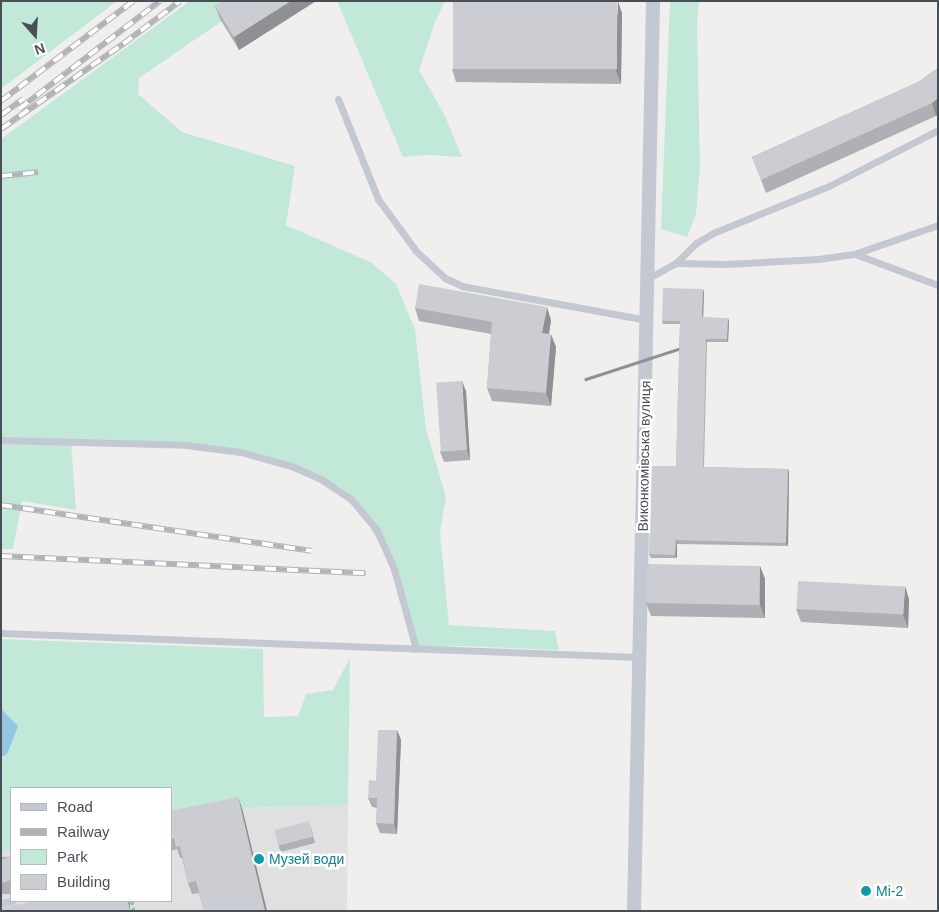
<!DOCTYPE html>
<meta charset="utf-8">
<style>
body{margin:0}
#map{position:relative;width:939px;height:912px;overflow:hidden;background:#f1efee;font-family:Arial,sans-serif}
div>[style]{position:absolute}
.education>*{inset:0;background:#e1e0e0}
.green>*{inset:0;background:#c2e9d7}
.water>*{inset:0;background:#94c5e1}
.path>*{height:2.5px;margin-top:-1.25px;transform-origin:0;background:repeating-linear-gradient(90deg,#7ec3ac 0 4px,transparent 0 6.5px)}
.service>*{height:7px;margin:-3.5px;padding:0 3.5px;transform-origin:3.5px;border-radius:3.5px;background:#c3c8d2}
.minor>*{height:14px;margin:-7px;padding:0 7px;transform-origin:7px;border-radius:7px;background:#c3c8d2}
.rail>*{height:5.5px;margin-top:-2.75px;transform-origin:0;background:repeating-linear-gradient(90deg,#fff 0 11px,#b1b3b8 0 22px);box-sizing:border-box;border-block:1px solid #b1b3b8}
.wall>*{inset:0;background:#afb0b5;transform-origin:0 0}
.shaded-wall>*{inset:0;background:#8f9093;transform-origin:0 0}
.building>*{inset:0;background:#cccdd2;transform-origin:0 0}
.dots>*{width:14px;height:14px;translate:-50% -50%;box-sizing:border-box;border:2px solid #fff;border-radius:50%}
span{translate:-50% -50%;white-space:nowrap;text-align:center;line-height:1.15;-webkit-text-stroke:5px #fff;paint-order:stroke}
.street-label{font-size:14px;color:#494f59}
.culture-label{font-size:14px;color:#0d838f}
.left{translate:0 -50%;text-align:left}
.frame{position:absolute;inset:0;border:2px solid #494f59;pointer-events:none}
.legend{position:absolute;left:10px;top:787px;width:162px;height:115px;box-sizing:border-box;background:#fff;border:1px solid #b6b9bd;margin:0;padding:6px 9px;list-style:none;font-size:15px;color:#494f59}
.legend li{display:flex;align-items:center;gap:10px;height:25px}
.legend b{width:25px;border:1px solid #b6b9bd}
.north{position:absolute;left:10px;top:10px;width:50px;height:50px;-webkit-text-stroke:4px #fff;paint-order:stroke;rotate:161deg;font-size:14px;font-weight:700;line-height:20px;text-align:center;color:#494f59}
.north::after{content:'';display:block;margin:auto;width:18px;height:22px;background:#494f59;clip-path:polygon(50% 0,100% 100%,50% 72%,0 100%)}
</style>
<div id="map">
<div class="education">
<i style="clip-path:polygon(348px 805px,347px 911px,1px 911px,1px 852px,11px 850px,11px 901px,171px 901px,171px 821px,242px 808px)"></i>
</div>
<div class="green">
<i style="clip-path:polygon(1px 1px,117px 1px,1px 89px)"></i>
<i style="clip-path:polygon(190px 1px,251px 1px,139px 78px,138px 94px,182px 132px,295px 166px,286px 225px,372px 263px,396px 284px,415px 329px,426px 429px,446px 497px,440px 533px,449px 625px,555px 631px,559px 650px,461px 646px,416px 649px,394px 569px,359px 508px,327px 483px,267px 459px,203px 447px,71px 442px,76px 510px,22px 501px,13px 549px,1px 549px,1px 139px)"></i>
<i style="clip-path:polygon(337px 1px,445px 1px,434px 25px,419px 70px,445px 116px,462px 157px,428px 155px,403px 157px)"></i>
<i style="clip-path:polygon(670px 1px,699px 1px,697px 23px,700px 166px,696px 214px,687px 237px,661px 229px)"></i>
<i style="clip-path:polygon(1px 639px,263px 649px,264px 717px,298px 716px,306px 694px,333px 690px,350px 658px,348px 805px,242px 808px,171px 823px,171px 788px,11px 788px,11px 850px,1px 852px)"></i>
</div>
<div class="water">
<i style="clip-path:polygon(1px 709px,18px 726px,7px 754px,1px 757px)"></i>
</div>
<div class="path">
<i style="left:132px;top:901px;width:10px;rotate:79deg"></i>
</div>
<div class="service">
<i style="left:338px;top:99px;width:108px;rotate:68.2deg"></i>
<i style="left:378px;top:199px;width:64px;rotate:53.8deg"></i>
<i style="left:416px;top:251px;width:40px;rotate:43deg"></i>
<i style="left:445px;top:278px;width:19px;rotate:25deg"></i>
<i style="left:462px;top:286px;width:188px;rotate:10.4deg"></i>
<i style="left:855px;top:254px;width:89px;rotate:20.5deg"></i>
<i style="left:676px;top:263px;width:50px;rotate:1.1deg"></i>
<i style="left:726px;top:264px;width:92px;rotate:-3.1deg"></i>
<i style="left:818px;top:259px;width:36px;rotate:-8deg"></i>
<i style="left:854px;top:254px;width:89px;rotate:-19deg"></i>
<i style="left:647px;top:279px;width:33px;rotate:-29deg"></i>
<i style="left:676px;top:263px;width:28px;rotate:-45deg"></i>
<i style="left:696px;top:243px;width:20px;rotate:-30deg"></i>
<i style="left:713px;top:233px;width:125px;rotate:-22.1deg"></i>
<i style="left:829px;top:186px;width:123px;rotate:-27.2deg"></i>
<i style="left:1px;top:440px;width:185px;rotate:1.5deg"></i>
<i style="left:186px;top:445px;width:55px;rotate:7.3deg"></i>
<i style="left:241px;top:452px;width:55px;rotate:15.8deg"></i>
<i style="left:294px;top:467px;width:30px;rotate:24deg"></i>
<i style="left:321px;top:479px;width:36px;rotate:34deg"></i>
<i style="left:351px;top:499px;width:40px;rotate:50deg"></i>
<i style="left:377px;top:530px;width:43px;rotate:66.4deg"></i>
<i style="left:394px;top:569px;width:83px;rotate:74.6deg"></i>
<i style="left:1px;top:633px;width:638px;rotate:2.15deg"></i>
<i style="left:1px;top:903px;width:11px;rotate:-10deg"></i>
</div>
<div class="minor">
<i style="left:634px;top:911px;width:910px;rotate:-88.8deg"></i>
</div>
<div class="rail">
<i style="left:1px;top:101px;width:166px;rotate:-37.1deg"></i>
<i style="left:19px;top:109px;width:178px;rotate:-37.5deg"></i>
<i style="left:1px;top:115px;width:27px;rotate:-36deg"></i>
<i style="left:1px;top:129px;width:149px;rotate:-34.9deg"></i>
<i style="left:123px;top:44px;width:71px;rotate:-37deg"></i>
<i style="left:1px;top:176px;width:37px;rotate:-6deg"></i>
<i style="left:1px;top:505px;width:314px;rotate:8.4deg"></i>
<i style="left:1px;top:556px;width:365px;rotate:2.7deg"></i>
</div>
<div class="wall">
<i style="clip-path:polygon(223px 1px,316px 1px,239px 50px,220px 19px,215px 6px)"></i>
<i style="clip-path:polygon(622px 13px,621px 84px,456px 82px,452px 69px)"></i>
<i style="clip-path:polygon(938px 68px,936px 116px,766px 193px,752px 157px,918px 82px)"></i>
<i style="clip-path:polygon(704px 292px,703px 317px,729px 321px,728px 342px,707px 342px,704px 467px,788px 469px,789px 472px,788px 546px,677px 544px,677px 558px,651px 558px,649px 554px,676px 466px,680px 324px,663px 324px,662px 321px)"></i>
<i style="clip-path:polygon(415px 308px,551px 320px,549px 334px,556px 347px,551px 406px,492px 401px,487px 388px,491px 334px,419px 321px)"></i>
<i style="clip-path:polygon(466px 391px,470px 460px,444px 462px,440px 452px)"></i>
<i style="clip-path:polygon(760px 566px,765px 579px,765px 618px,651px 616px,646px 603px)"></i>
<i style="clip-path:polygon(909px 599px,908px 628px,801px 622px,796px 609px)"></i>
<i style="clip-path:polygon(397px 730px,401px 740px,397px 834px,380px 833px,376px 823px,377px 808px,372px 807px,368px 798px,376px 781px)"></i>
<i style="clip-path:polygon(242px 808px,267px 911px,204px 911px,199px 893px,192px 894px,188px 883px,182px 858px,180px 858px,177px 849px,171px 851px,171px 811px)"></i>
<i style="clip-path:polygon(311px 827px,315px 843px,281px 852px,278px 845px)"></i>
<i style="left:11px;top:857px;width:37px;height:10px;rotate:90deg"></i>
</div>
<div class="shaded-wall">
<i style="clip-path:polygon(291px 1px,316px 1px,239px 50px,234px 37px)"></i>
<i style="clip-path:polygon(618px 1px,622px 13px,621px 84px,616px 71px)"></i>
<i style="clip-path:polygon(938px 98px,938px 115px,936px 116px,932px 103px)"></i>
<i style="clip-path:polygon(703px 289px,704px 292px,703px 321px,702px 317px)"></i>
<i style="clip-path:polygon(547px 307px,551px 320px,547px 346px,542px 333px)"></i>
<i style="clip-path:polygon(728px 318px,729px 321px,728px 342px,727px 339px)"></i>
<i style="clip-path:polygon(551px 334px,556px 347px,551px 406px,546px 393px)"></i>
<i style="left:706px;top:339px;width:3px;height:128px;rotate:72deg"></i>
<i style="clip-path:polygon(462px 381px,466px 391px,470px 460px,467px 450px)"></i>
<i style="clip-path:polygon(788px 469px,789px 472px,788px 546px,786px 543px)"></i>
<i style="clip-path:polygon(676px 540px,677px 544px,677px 558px,675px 555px)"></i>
<i style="clip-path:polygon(760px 566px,765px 579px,765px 618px,760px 605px)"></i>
<i style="clip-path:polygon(905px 586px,909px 599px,908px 628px,903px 615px)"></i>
<i style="clip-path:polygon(397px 730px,401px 740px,397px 834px,394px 824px)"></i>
<i style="clip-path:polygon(238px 797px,242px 808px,267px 911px,265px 911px)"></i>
<i style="left:128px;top:901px;width:2px;height:10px"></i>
</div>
<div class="building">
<i style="clip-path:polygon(223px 1px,291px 1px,234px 37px,215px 6px)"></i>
<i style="left:453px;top:1px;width:164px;height:68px"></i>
<i style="clip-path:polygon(938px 68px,938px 98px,932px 103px,761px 180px,752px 157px,918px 82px)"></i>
<i style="clip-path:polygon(419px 284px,547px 307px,542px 333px,551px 334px,546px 393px,487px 388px,492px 322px,415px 308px)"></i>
<i style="clip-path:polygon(663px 288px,703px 289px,702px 317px,728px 318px,727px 339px,706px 339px,703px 467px,788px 469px,786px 543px,676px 540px,675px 555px,649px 554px,652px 466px,676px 466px,680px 321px,662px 321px)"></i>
<i style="left:462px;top:381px;width:69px;height:26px;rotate:86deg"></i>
<i style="left:647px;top:564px;width:113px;height:39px;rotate:1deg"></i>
<i style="left:798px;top:581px;width:107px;height:28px;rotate:3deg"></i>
<i style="clip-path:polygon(378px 730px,397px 730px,394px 824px,376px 823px,377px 798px,368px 798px,369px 780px,376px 781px)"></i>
<i style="clip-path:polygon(238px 797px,265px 911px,204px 911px,196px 881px,188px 883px,180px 846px,176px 847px,174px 838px,171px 839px,171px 811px)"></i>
<i style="left:309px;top:821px;width:16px;height:36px;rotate:75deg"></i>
<i style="clip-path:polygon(11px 857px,11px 880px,1px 883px,1px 859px)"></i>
<i style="clip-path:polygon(34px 901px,128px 901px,130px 911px,1px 911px,1px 908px)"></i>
</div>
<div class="dots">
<i style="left:259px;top:859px;background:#0f9aa8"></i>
<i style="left:866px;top:891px;background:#0f9aa8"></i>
</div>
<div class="street-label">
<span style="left:644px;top:456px;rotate:-89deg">Виконкомівська вулиця</span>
</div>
<div class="culture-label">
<span class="left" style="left:269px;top:859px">Музей води</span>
<span class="left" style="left:876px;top:891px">Мі-2</span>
</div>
<div class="frame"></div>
<ul class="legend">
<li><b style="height:6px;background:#c3c8d2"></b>Road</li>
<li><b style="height:6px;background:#b1b3b8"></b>Railway</li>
<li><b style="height:14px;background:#c2e9d7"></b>Park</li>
<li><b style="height:14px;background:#cccdd2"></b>Building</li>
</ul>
<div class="north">N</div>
</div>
